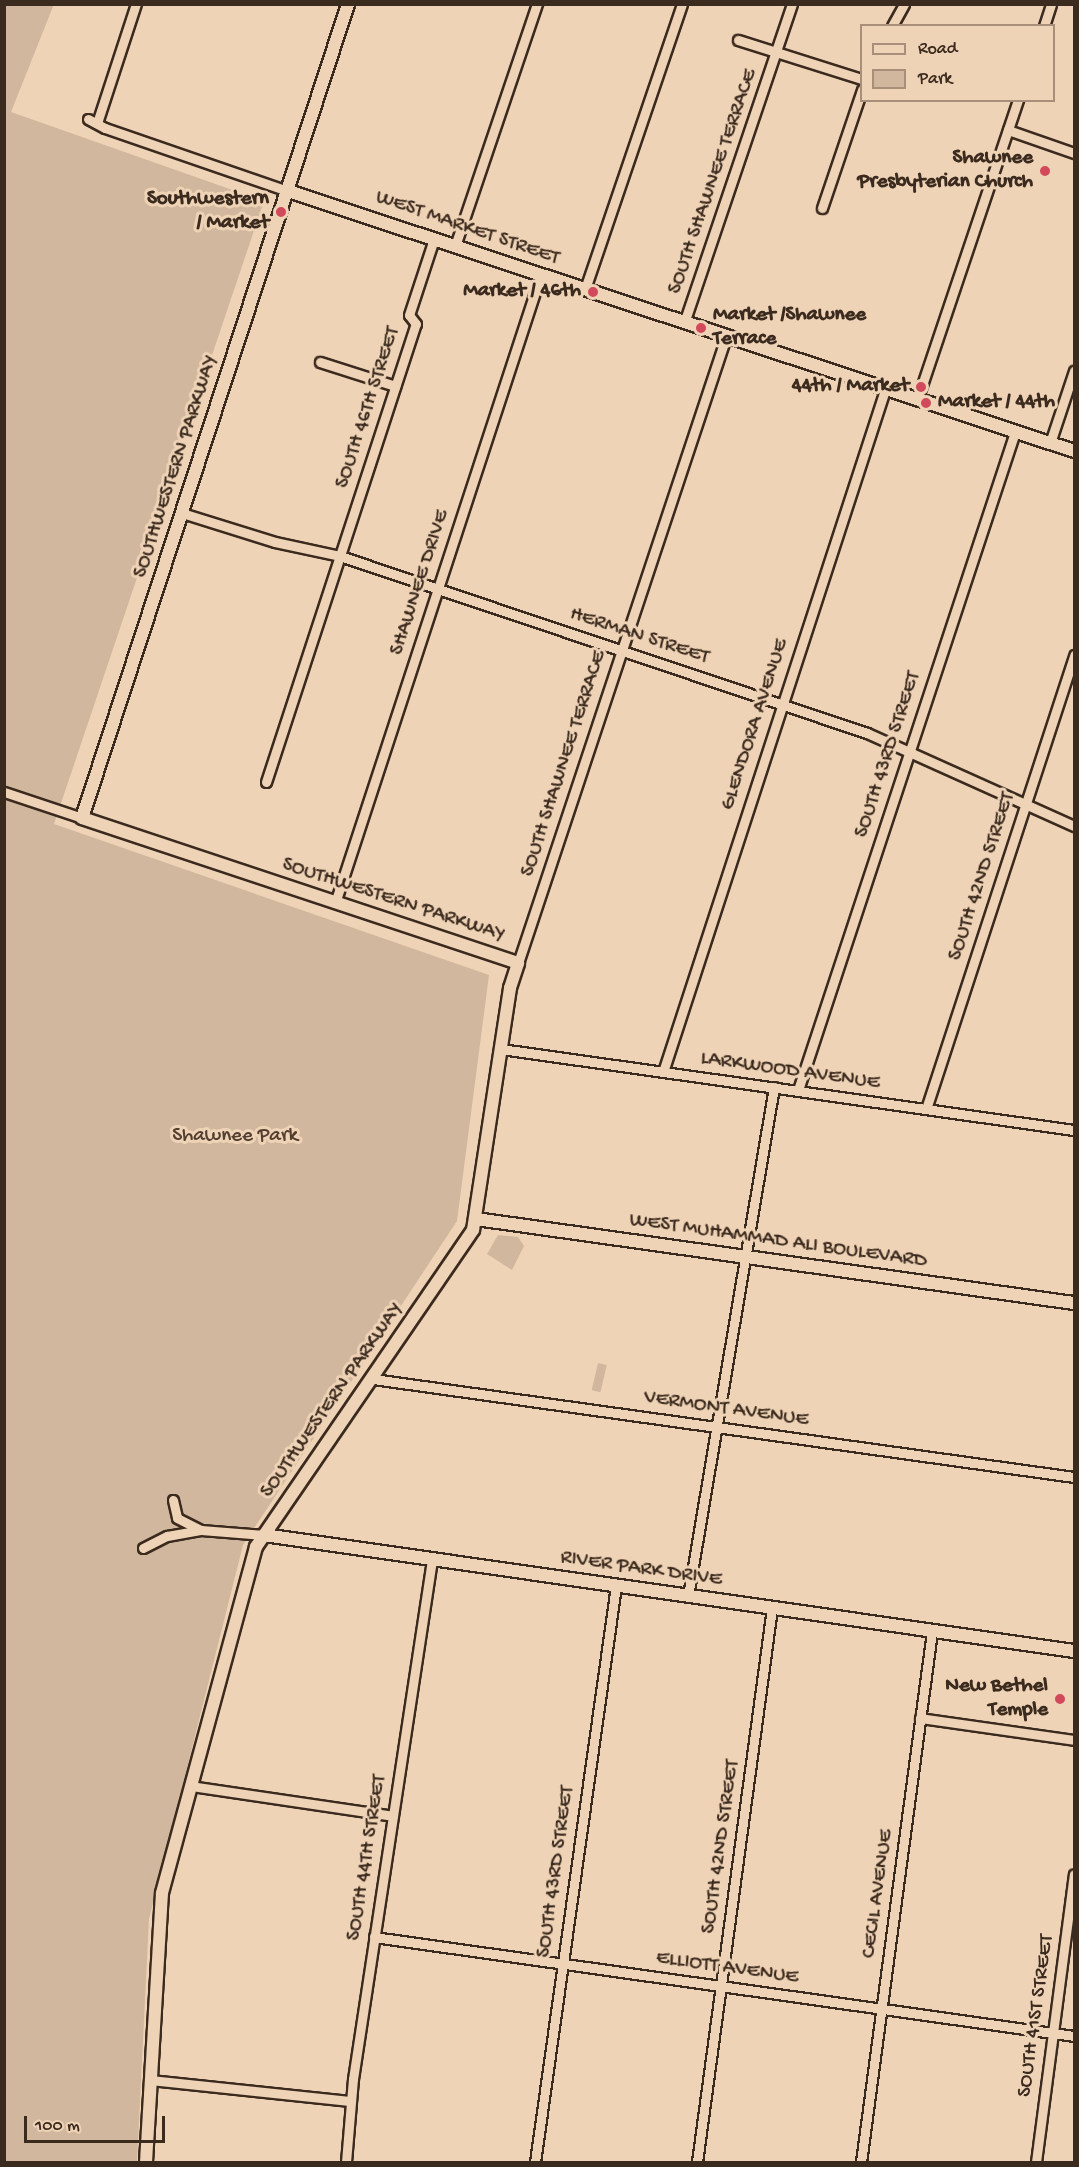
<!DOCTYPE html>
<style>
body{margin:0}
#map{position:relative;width:1079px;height:2167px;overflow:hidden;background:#efd3b6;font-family:"Gochi Hand",sans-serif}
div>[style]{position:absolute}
.green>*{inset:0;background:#d1b79d;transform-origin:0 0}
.roads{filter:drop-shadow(2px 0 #3b2a1e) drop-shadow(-2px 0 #3b2a1e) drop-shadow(0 2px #3b2a1e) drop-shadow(0 -2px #3b2a1e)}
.minor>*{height:9px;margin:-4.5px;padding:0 4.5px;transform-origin:4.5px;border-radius:4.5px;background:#efd3b6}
.tertiary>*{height:12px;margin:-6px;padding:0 6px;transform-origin:6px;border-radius:6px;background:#efd3b6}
.dots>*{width:16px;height:16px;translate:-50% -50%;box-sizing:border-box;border:3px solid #efd3b6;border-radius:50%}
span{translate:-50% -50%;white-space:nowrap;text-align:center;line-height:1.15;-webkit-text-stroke:6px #efd3b6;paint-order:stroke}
.poi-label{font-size:21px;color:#3b2a1e;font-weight:700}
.right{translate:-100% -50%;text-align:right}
.left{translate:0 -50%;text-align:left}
.street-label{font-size:21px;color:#3b2a1e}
.park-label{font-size:21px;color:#523f31}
.frame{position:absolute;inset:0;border:6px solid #3b2a1e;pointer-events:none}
.legend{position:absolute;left:860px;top:24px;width:195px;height:78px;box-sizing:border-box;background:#efd3b6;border:2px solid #a78f79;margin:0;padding:8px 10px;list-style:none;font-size:18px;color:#3b2a1e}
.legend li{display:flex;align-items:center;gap:12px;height:30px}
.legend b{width:30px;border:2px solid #a78f79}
.scale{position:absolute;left:24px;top:2116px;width:141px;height:27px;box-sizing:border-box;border:3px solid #3b2a1e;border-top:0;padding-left:8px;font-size:18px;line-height:21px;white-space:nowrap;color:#3b2a1e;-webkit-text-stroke:4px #efd3b6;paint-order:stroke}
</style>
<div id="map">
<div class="green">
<i style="clip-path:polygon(54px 4px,11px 112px,264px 201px,54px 824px,489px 975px,457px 1221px,243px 1545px,149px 1919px,137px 2162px,5px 2162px,4px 5px)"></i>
<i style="clip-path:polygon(498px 1235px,518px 1237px,524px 1246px,512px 1270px,487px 1254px)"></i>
<i style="left:598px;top:1363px;width:9px;height:28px;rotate:13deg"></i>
</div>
<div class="roads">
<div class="minor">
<i style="left:892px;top:26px;width:25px;rotate:-61deg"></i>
<i style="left:1044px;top:26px;width:23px;rotate:-72deg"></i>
<i style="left:738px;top:40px;width:130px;rotate:17.5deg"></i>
<i style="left:88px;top:119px;width:19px;rotate:28deg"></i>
<i style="left:105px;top:128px;width:194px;rotate:19deg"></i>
<i style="left:97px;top:123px;width:125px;rotate:-71.9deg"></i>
<i style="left:1008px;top:130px;width:70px;rotate:19.2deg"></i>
<i style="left:822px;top:208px;width:125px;rotate:-71.3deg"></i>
<i style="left:455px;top:246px;width:256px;rotate:-71.3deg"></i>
<i style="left:585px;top:289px;width:301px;rotate:-71.2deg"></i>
<i style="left:684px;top:323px;width:337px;rotate:-71.3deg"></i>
<i style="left:320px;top:362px;width:79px;rotate:17.7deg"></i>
<i style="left:917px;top:400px;width:317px;rotate:-71.4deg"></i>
<i style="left:1050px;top:443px;width:76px;rotate:-71.6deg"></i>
<i style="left:182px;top:513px;width:97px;rotate:17.3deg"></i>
<i style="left:275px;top:542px;width:66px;rotate:12.2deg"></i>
<i style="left:340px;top:556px;width:556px;rotate:18.57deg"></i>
<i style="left:867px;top:733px;width:227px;rotate:24.2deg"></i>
<i style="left:266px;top:782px;width:482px;rotate:-71.9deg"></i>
<i style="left:416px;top:324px;width:11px;rotate:-128deg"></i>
<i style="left:409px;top:315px;width:80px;rotate:-71.8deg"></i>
<i style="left:4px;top:792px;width:82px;rotate:18.4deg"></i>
<i style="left:335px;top:903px;width:662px;rotate:-71.87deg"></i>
<i style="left:518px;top:963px;width:660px;rotate:-71.62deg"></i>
<i style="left:501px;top:1049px;width:579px;rotate:8.05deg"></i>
<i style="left:663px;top:1072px;width:717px;rotate:-71.97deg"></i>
<i style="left:798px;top:1090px;width:693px;rotate:-71.75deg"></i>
<i style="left:926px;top:1109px;width:478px;rotate:-71.9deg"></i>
<i style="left:373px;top:1379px;width:708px;rotate:7.96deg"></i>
<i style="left:173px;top:1500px;width:18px;rotate:77deg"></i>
<i style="left:177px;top:1518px;width:25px;rotate:27deg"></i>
<i style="left:143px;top:1548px;width:27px;rotate:-27deg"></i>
<i style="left:167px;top:1536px;width:35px;rotate:-10deg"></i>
<i style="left:201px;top:1530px;width:63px;rotate:4.5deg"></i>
<i style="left:688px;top:1596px;width:516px;rotate:-80.41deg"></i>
<i style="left:920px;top:1718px;width:156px;rotate:8.1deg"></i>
<i style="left:191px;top:1786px;width:204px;rotate:8.4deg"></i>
<i style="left:374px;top:1937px;width:707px;rotate:8.05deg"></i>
<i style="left:150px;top:2080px;width:201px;rotate:6deg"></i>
<i style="left:346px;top:2162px;width:83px;rotate:-85.2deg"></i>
<i style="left:353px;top:2079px;width:525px;rotate:-81.35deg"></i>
<i style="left:535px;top:2162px;width:582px;rotate:-82deg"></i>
<i style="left:697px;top:2162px;width:559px;rotate:-82.29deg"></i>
<i style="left:861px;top:2162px;width:536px;rotate:-82.38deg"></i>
<i style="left:1036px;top:2162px;width:290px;rotate:-82.5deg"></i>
</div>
<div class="tertiary">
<i style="left:288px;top:191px;width:828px;rotate:18.3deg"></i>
<i style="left:476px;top:1219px;width:604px;rotate:8deg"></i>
<i style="left:264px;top:1535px;width:818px;rotate:8.15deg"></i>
<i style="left:146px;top:2162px;width:269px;rotate:-86.6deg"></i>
<i style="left:162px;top:1893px;width:359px;rotate:-74.8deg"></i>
<i style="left:256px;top:1547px;width:384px;rotate:-55.6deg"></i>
<i style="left:473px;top:1230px;width:245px;rotate:-81.3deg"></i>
<i style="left:510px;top:988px;width:26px;rotate:-72deg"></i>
<i style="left:518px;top:963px;width:459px;rotate:-161.6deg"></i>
<i style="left:82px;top:818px;width:856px;rotate:-71.9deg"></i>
</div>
</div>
<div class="dots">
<i style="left:1045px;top:171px;background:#d1495b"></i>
<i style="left:281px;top:212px;background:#d1495b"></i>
<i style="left:593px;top:292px;background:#d1495b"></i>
<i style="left:701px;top:328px;background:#d1495b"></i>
<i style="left:921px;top:387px;background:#d1495b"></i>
<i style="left:926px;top:403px;background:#d1495b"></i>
<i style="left:1060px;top:1699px;background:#d1495b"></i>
</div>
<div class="poi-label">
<span class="right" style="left:1033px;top:171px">Shawnee<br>Presbyterian Church</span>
<span class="right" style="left:269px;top:212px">Southwestern<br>/ Market</span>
<span class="right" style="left:581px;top:292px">Market / 46th</span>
<span class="left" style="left:713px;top:328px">Market /Shawnee<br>Terrace</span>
<span class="right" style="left:909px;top:387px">44th / Market</span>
<span class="left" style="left:938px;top:403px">Market / 44th</span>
<span class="right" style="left:1048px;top:1699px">New Bethel<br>Temple</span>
</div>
<div class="street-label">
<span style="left:714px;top:182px;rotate:-71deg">SOUTH SHAWNEE TERRACE</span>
<span style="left:467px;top:229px;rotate:19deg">WEST MARKET STREET</span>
<span style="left:369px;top:408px;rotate:-72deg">SOUTH 46TH STREET</span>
<span style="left:177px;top:467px;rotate:-72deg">SOUTHWESTERN PARKWAY</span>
<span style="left:421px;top:583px;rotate:-72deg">SHAWNEE DRIVE</span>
<span style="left:639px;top:637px;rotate:18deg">HERMAN STREET</span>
<span style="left:756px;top:725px;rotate:-72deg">GLENDORA AVENUE</span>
<span style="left:889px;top:755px;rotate:-72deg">SOUTH 43RD STREET</span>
<span style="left:565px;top:764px;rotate:-72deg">SOUTH SHAWNEE TERRACE</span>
<span style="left:983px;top:877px;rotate:-72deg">SOUTH 42ND STREET</span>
<span style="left:393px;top:901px;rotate:18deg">SOUTHWESTERN PARKWAY</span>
<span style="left:790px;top:1072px;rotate:8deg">LARKWOOD AVENUE</span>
<span style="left:778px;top:1242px;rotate:8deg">WEST MUHAMMAD ALI BOULEVARD</span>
<span style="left:333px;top:1401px;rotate:-55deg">SOUTHWESTERN PARKWAY</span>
<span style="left:726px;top:1410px;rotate:8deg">VERMONT AVENUE</span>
<span style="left:641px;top:1570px;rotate:8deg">RIVER PARK DRIVE</span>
<span style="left:722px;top:1847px;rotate:-82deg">SOUTH 42ND STREET</span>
<span style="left:368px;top:1858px;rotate:-81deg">SOUTH 44TH STREET</span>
<span style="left:557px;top:1872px;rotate:-82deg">SOUTH 43RD STREET</span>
<span style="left:879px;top:1894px;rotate:-82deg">CECIL AVENUE</span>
<span style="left:727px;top:1969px;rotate:8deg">ELLIOTT AVENUE</span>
<span style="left:1037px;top:2016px;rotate:-82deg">SOUTH 41ST STREET</span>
</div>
<div class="park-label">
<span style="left:235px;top:1137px">Shawnee Park</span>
</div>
<div class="frame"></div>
<ul class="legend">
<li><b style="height:8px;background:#efd3b6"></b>Road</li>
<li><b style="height:16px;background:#d1b79d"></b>Park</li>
</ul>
<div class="scale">100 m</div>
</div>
